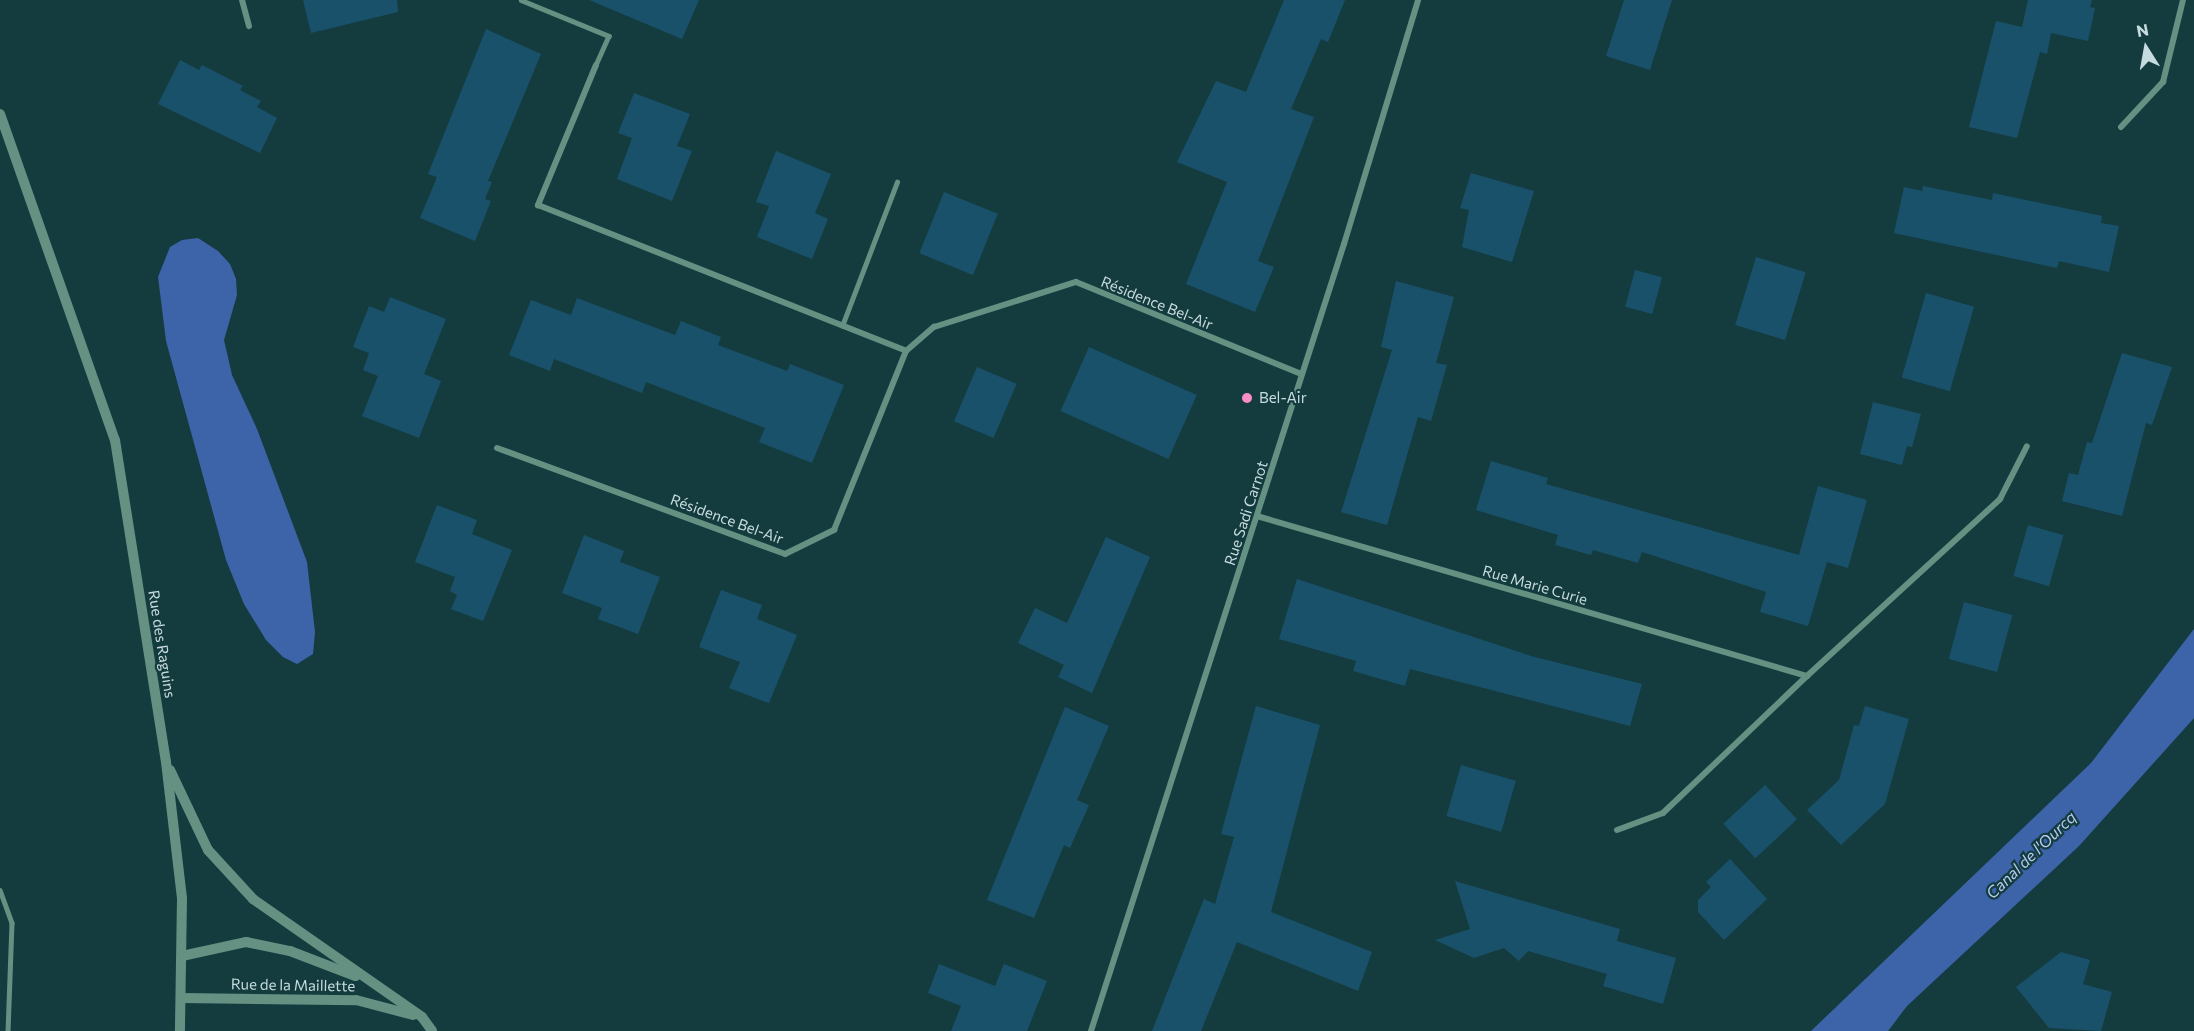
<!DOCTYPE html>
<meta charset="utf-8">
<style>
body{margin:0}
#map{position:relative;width:2194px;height:1031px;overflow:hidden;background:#143c3f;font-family:Commissioner,sans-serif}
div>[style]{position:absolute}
.water>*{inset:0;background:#3d64a8}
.building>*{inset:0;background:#19516a;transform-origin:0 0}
.service>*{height:4.5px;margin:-2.25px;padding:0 2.25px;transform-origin:2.25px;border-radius:2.25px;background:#659183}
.minor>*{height:6px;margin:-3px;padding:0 3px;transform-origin:3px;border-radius:3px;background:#659183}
.tertiary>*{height:10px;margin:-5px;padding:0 5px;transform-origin:5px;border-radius:5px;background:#659183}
.dots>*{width:16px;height:16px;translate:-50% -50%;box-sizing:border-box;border:3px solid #143c3f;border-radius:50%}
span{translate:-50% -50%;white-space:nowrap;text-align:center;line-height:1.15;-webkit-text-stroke:4.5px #143c3f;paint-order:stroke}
.street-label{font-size:15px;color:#c6dbdd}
.poi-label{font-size:15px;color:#c6dbdd}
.left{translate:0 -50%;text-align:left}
.water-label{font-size:16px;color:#b6ccf3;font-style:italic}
.north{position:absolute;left:2116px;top:18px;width:60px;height:60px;-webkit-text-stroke:4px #143c3f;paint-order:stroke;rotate:349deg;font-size:16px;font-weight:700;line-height:24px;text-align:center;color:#c6dbdd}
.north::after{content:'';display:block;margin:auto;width:21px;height:27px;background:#c6dbdd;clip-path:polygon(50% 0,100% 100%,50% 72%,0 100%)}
</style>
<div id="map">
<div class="water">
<i style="clip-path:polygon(198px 238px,218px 251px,230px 264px,236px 279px,237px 295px,224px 340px,232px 375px,257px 429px,307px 562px,315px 632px,313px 654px,297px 664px,283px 657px,266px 640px,244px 604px,226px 560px,166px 341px,158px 277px,170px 247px,182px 240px)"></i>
<i style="clip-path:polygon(2194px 629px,2194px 718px,2079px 846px,1907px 1006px,1888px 1031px,1811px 1031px,2091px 763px)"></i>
</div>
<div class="building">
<i style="clip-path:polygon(303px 0,397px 0,398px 12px,311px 33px)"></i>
<i style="clip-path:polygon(589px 0,699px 0,682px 39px)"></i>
<i style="clip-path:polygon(1284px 0,1345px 0,1328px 42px,1321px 39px,1291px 109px,1314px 117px,1258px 261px,1274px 267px,1255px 312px,1186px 284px,1227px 182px,1177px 162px,1216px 81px,1246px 92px)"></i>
<i style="clip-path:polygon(1624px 0,1672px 0,1650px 70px,1606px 56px)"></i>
<i style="clip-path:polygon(2028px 0,2092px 0,2090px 7px,2095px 8px,2088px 41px,2051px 33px,2047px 54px,2040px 52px,2017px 138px,1969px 127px,1996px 21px,2022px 27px)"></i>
<i style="clip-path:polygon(486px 29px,541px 54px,488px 181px,492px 182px,485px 199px,491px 201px,475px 241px,420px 218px,437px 177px,428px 174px)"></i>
<i style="clip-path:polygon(180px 60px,199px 70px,202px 65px,243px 86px,240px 90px,261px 101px,257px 107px,277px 118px,260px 153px,158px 104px)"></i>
<i style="clip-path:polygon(634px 93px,690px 114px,677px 146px,692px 151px,672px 201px,617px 179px,632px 138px,618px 133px)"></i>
<i style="clip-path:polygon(776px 151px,831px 174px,815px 213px,828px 219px,812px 259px,757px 237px,769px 206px,756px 202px)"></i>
<i style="clip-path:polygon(1471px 173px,1534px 191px,1512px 262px,1462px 247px,1469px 210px,1460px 208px)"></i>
<i style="clip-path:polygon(1923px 186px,1992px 200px,1993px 193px,2102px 216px,2101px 223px,2119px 226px,2109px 272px,2059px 261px,2057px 268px,1894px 233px,1904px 187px,1922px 191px)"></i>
<i style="left:944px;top:192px;width:58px;height:66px;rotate:22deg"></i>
<i style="left:1756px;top:257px;width:52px;height:71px;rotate:17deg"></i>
<i style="left:1635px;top:270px;width:28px;height:38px;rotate:15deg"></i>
<i style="clip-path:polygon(1396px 281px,1454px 297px,1436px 363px,1447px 365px,1431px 421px,1418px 417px,1387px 525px,1341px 512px,1392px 350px,1381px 347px)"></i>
<i style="left:1926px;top:293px;width:50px;height:88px;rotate:16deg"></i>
<i style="clip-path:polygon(390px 297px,446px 319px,424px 374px,441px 381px,419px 438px,362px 416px,378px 376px,363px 370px,369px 353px,353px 347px,369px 306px,384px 312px)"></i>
<i style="clip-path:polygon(577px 298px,675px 335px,681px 321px,721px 337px,718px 345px,787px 371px,790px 364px,844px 385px,812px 463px,759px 442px,765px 428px,646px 382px,642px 393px,554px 359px,550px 371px,509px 355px,531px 300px,571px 315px)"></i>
<i style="left:1089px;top:347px;width:118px;height:70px;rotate:24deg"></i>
<i style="clip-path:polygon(2122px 353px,2172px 367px,2152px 425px,2146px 423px,2122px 516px,2062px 501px,2069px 473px,2078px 475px,2087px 442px,2092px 443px)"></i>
<i style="left:977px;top:367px;width:43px;height:59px;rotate:23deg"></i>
<i style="clip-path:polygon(1873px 402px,1921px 414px,1912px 447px,1907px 446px,1902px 465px,1860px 454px)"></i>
<i style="clip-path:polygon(1491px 461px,1548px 478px,1546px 484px,1799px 555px,1818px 486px,1867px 500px,1848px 568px,1827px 562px,1808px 626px,1760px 612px,1766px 592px,1642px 552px,1638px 563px,1593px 550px,1591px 555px,1555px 545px,1558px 535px,1476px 510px)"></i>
<i style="clip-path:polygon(437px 505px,477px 520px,472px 534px,512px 550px,483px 621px,451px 609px,457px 595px,450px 591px,455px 577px,415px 562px)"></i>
<i style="left:2028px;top:525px;width:37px;height:53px;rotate:16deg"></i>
<i style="clip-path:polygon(584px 535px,624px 551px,620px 562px,660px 577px,638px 634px,598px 619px,602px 608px,562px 593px)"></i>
<i style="clip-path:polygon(1106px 537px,1150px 557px,1092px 693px,1058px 677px,1064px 665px,1018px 643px,1035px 608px,1067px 623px)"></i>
<i style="clip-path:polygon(1297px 579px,1531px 656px,1642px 684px,1630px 726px,1410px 669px,1405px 686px,1353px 671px,1356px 661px,1279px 639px)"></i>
<i style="clip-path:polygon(721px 590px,762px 605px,757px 619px,797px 635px,769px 703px,729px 688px,740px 662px,699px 647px)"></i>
<i style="left:1964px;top:602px;width:50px;height:59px;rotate:15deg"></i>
<i style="clip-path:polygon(1256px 706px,1320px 725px,1271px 912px,1372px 952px,1358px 991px,1237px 942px,1201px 1031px,1152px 1031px,1204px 899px,1215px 904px,1234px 837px,1221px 834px)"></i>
<i style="clip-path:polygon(1865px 706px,1909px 719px,1885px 804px,1841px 845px,1807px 810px,1839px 780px,1854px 725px,1859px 726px)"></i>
<i style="clip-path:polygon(1065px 707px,1109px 726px,1077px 800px,1089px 805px,1070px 848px,1064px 845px,1034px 918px,987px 900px)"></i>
<i style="left:1461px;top:765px;width:57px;height:53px;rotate:16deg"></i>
<i style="left:1765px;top:785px;width:47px;height:57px;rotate:47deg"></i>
<i style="clip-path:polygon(1730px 859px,1767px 899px,1724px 940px,1698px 912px,1698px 900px,1711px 887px,1706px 882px)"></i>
<i style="clip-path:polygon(1455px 881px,1620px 929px,1617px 941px,1676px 958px,1663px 1004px,1603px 986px,1607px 974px,1528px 951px,1519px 961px,1504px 948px,1474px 958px,1435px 940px,1470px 929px)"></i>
<i style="clip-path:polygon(2061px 952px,2090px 960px,2083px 984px,2112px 992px,2101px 1031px,2049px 1028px,2016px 987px)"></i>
<i style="clip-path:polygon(939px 964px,995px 986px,1004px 964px,1047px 981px,1027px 1031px,951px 1031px,961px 1006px,928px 993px)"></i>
</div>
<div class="service">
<i style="left:521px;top:0;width:95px;rotate:22.2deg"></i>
<i style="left:609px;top:36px;width:32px;rotate:114deg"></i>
<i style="left:842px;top:326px;width:154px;rotate:-69.1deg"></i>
<i style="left:0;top:890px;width:35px;rotate:70deg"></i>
<i style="left:12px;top:923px;width:108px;rotate:92.1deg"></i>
</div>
<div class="minor">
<i style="left:242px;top:0;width:27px;rotate:75deg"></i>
<i style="left:596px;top:65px;width:152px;rotate:112.5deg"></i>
<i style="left:538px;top:205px;width:396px;rotate:21.6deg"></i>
<i style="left:2121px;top:127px;width:62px;rotate:-47deg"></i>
<i style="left:2163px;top:82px;width:84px;rotate:-76.3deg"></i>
<i style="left:497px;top:448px;width:307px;rotate:20.2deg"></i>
<i style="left:785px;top:554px;width:55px;rotate:-26.1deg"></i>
<i style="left:834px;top:530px;width:193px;rotate:-68.1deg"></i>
<i style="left:906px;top:351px;width:37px;rotate:-41deg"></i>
<i style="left:934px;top:327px;width:149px;rotate:-17.6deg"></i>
<i style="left:1076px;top:282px;width:244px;rotate:22.2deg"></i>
<i style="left:1257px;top:516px;width:573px;rotate:16.22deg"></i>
<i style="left:1807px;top:676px;width:262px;rotate:-42.5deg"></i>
<i style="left:2000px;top:499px;width:59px;rotate:-63deg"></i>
<i style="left:1617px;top:830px;width:49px;rotate:-20.3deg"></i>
<i style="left:1663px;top:813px;width:199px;rotate:-43.6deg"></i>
<i style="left:1091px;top:1031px;width:827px;rotate:-72.18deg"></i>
<i style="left:1344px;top:244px;width:255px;rotate:-73.1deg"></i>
</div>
<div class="tertiary">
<i style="left:0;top:114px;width:346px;rotate:70.6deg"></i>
<i style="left:115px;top:440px;width:326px;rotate:81deg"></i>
<i style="left:166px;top:762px;width:137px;rotate:83.3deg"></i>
<i style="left:182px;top:898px;width:133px;rotate:90.9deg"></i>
<i style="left:170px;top:770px;width:89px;rotate:64.6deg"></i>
<i style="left:208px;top:850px;width:67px;rotate:47.4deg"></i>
<i style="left:253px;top:899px;width:206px;rotate:34.9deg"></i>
<i style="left:422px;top:1017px;width:17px;rotate:54deg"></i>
<i style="left:182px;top:956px;width:66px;rotate:-12.3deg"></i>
<i style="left:246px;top:942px;width:45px;rotate:11.6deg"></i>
<i style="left:290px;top:951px;width:70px;rotate:21deg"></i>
<i style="left:181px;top:998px;width:175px;rotate:0.7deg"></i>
<i style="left:356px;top:1000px;width:59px;rotate:14.7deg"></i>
</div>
<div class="dots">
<i style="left:1247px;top:398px;background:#fa8fc7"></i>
</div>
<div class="street-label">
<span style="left:1157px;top:303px;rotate:22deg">Résidence Bel-Air</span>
<span style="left:1246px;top:513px;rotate:-72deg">Rue Sadi Carnot</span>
<span style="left:727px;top:519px;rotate:20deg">Résidence Bel-Air</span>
<span style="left:1535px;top:585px;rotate:16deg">Rue Marie Curie</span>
<span style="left:162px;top:644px;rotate:81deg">Rue des Raguins</span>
<span style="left:293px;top:985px;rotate:1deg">Rue de la Maillette</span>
</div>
<div class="poi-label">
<span class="left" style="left:1259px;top:398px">Bel-Air</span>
</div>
<div class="water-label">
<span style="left:2031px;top:855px;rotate:-44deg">Canal de l'Ourcq</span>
</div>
<div class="north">N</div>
</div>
